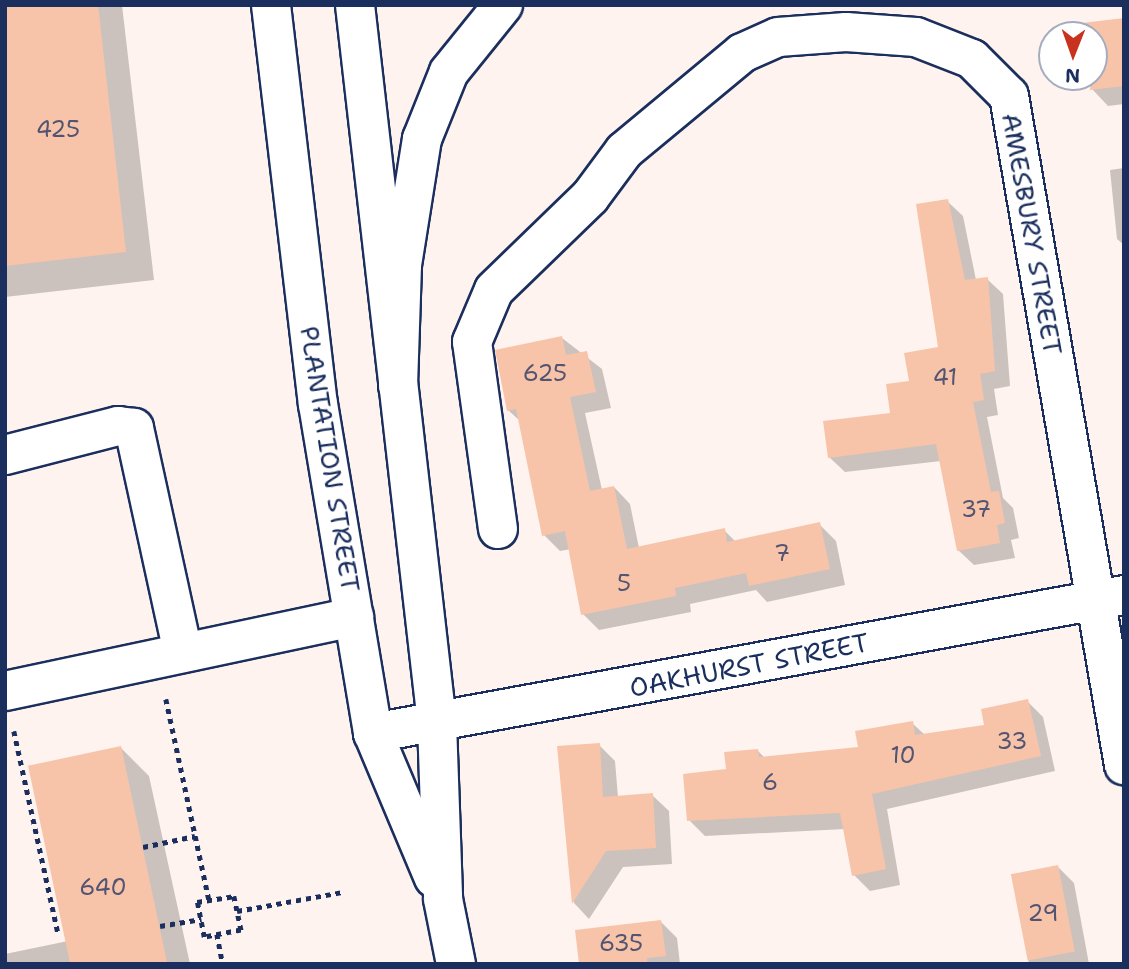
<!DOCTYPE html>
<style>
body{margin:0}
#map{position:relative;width:1129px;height:969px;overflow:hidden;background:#fef3ee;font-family:"Shantell Sans",sans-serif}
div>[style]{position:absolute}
.shadow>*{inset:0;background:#0003}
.building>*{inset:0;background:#f8c4a9;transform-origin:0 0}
.path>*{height:4.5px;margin-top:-2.25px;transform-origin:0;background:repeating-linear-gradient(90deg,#1b2f5e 0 5px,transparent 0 10px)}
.roads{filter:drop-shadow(2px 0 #1b2f5e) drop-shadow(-2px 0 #1b2f5e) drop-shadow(0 2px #1b2f5e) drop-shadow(0 -2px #1b2f5e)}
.minor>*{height:38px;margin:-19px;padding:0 19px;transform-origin:19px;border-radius:19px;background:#fff}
.major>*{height:38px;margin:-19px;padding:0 19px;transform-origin:19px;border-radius:19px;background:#fff}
.highway>*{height:38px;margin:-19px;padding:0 19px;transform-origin:19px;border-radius:19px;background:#fff}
span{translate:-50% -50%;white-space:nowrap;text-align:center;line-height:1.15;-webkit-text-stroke:5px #fff;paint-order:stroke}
.number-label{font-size:23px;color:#525471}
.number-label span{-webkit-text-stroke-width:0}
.street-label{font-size:26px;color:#1b2f5e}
.frame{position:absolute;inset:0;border:7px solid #1b2f5e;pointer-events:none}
.north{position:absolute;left:1038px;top:21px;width:70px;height:70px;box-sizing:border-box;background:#fff;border:2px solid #a4acbf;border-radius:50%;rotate:181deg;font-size:19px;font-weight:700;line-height:28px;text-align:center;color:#1b2f5e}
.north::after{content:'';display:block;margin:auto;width:24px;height:32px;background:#c8321e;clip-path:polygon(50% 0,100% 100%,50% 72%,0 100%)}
</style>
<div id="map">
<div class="shadow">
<i style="clip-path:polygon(5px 5px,122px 5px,154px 280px,5px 297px)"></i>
<i style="clip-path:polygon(1124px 19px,1124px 104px,1108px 106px,1092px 89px,1094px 35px,1085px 35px)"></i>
<i style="clip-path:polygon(1124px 168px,1124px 245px,1117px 239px,1110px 170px)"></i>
<i style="clip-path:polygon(947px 201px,963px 216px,976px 280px,987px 279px,1003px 294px,1010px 386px,994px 389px,998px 415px,987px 417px,1003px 498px,1013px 508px,1019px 538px,1011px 540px,1015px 558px,974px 565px,958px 550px,941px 461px,845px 472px,829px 457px,892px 414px,940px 349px)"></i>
<i style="clip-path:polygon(562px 338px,602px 369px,611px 408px,585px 413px,602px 490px,614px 487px,630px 504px,639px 548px,724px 530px,736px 542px,819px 524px,836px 541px,845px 585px,767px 602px,756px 590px,690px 604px,691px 612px,599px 630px,583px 614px,571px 549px,560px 551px,544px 535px,520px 421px,508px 410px)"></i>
<i style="clip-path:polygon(1027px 701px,1043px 717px,1055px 771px,887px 809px,900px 885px,870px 891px,854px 875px,845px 829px,705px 836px,689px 820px,728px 771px,758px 751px,765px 758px,860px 749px,912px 723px,925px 735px,986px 727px)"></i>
<i style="clip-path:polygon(599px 745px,615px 761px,618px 797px,652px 795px,669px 811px,672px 864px,623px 867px,589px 919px,574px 903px,559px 748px)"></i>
<i style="clip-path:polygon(120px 747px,149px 776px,190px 964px,5px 964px,5px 954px,68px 941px)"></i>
<i style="clip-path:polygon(1058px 867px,1074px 883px,1089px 964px,1029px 964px,1013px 876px)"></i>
<i style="clip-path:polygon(661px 922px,677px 938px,680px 964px,582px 964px)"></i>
</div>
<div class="building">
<i style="clip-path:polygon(5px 5px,98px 5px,126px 252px,5px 266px)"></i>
<i style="clip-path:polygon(1124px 18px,1124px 86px,1090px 90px,1094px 35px,1083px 35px,1082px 23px)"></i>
<i style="clip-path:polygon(948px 199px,965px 280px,988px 277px,995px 371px,980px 374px,984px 400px,973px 402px,991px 492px,999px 491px,1005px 523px,997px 525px,1000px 543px,957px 551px,936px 444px,828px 458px,823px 421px,890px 413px,886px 384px,909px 381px,904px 353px,938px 347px,916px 204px)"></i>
<i style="clip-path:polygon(562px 336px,566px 355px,587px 351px,596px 392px,570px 397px,590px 491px,614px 486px,627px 549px,725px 528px,727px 542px,820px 522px,830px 569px,749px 586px,746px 573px,675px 588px,676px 596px,581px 615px,565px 531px,542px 536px,516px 409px,507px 411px,495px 350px)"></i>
<i style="clip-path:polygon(1028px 699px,1041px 756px,872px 794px,886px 869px,852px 876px,840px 813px,687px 821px,683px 774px,726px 769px,724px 752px,758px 749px,759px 757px,858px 747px,855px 731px,913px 721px,915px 735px,984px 725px,981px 709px)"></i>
<i style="clip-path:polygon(600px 743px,603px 797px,653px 793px,656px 848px,606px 851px,572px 904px,557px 746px)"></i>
<i style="left:121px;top:746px;width:223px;height:95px;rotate:78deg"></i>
<i style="left:1058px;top:865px;width:88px;height:48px;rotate:79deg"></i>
<i style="clip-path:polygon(661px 920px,666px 956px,647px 958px,647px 964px,579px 964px,575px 930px)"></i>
</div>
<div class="path">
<i style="left:166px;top:699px;width:206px;rotate:77.9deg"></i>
<i style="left:14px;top:731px;width:207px;rotate:77.7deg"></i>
<i style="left:143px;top:847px;width:53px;rotate:-11.9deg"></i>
<i style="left:234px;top:896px;width:35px;rotate:78deg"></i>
<i style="left:241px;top:930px;width:38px;rotate:169deg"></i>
<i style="left:204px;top:937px;width:36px;rotate:-101deg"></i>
<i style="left:197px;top:902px;width:37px;rotate:-9deg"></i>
<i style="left:237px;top:911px;width:108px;rotate:-10.2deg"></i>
<i style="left:160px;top:926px;width:42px;rotate:-9.7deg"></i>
<i style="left:217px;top:934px;width:31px;rotate:79deg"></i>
</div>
<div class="roads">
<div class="minor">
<i style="left:5px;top:455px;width:117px;rotate:-14.4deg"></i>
<i style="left:118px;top:426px;width:16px;rotate:7deg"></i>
<i style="left:134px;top:428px;width:230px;rotate:77.7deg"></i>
<i style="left:498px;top:529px;width:189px;rotate:-97.9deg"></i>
<i style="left:472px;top:342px;width:56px;rotate:-67.1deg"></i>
<i style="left:494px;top:290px;width:134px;rotate:-44.1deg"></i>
<i style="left:590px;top:197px;width:57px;rotate:-53.5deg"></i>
<i style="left:624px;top:151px;width:153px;rotate:-39.7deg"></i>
<i style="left:742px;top:53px;width:39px;rotate:-24deg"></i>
<i style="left:778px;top:37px;width:68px;rotate:-4.2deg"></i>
<i style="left:846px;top:32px;width:70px;rotate:4.1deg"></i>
<i style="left:916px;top:37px;width:60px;rotate:21.4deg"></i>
<i style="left:972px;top:59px;width:52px;rotate:45deg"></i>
<i style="left:1009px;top:96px;width:679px;rotate:80.25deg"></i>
<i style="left:5px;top:691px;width:357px;rotate:-12deg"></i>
<i style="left:373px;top:733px;width:764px;rotate:-10.41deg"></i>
</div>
<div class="major">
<i style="left:271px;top:5px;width:402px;rotate:83.3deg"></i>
<i style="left:318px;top:404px;width:334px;rotate:80.5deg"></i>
<i style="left:373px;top:733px;width:157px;rotate:67.2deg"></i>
<i style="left:355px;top:5px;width:723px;rotate:83.48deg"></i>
<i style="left:437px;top:723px;width:176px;rotate:88deg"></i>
<i style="left:443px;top:899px;width:66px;rotate:78.7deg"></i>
</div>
<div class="highway">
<i style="left:398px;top:386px;width:121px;rotate:-88.1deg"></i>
<i style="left:402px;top:265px;width:128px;rotate:-81deg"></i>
<i style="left:422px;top:139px;width:72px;rotate:-68.1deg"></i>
<i style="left:449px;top:72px;width:86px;rotate:-51.1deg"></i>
</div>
</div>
<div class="number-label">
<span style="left:58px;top:129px">425</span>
<span style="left:545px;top:373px">625</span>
<span style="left:945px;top:377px">41</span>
<span style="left:976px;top:509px">37</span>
<span style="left:782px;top:553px">7</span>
<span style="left:624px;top:583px">5</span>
<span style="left:1012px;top:741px">33</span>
<span style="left:903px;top:755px">10</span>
<span style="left:770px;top:782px">6</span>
<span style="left:103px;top:887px">640</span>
<span style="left:1043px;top:913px">29</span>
<span style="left:621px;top:943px">635</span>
</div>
<div class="street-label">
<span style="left:1032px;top:234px;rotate:80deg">AMESBURY STREET</span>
<span style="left:330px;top:459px;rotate:81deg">PLANTATION STREET</span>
<span style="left:749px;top:665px;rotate:-11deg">OAKHURST STREET</span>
</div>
<div class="frame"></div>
<div class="north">N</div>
</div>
